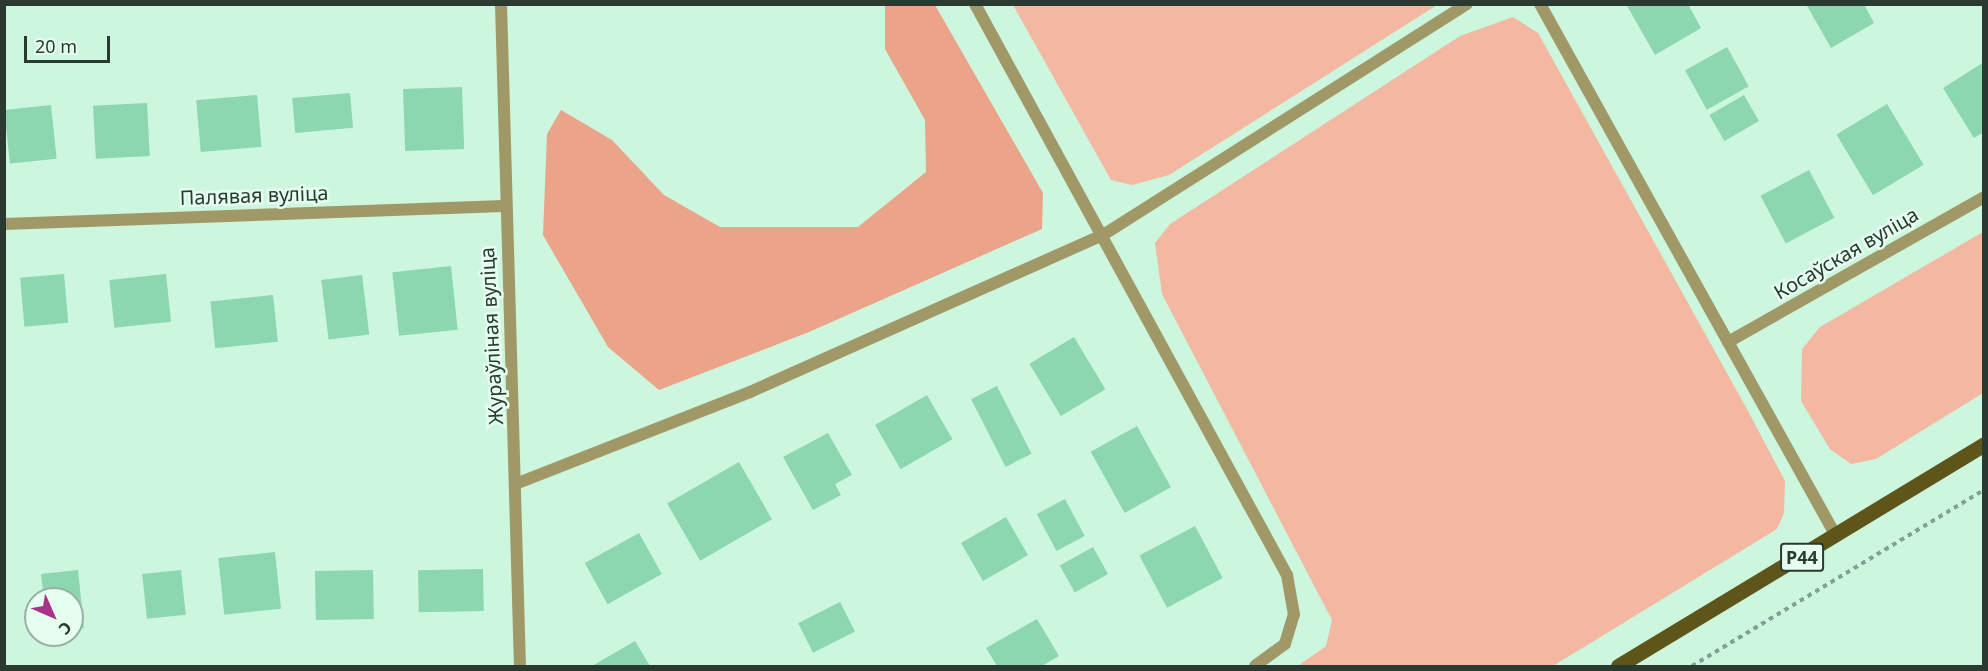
<!DOCTYPE html>
<meta charset="utf-8">
<style>
body{margin:0}
#map{position:relative;width:1988px;height:671px;overflow:hidden;background:#ccf6de;font-family:"Noto Sans",sans-serif}
div>[style]{position:absolute}
.green>*{inset:0;background:#f3b7a2}
.forest>*{inset:0;background:#eba389}
.building>*{inset:0;background:#8cd7af;transform-origin:0 0}
.path>*{height:4px;margin-top:-2px;transform-origin:0;background:repeating-linear-gradient(90deg,#83a190 0 4.5px,transparent 0 9px)}
.minor>*{height:12px;margin:-6px;padding:0 6px;transform-origin:6px;border-radius:6px;background:#a09866}
.primary>*{height:15px;margin:-7.5px;padding:0 7.5px;transform-origin:7.5px;border-radius:7.5px;background:#5e551a}
span{translate:-50% -50%;white-space:nowrap;text-align:center;line-height:1.15;-webkit-text-stroke:5px #e6fef0;paint-order:stroke}
.shield-label span{padding:2px 4px;background:#e6fef0;border:2px solid;border-radius:4px;-webkit-text-stroke-width:0}
.shield-label{font-size:18px;color:#2a3a31;font-weight:700}
.street-label{font-size:20px;color:#2a3a31}
.frame{position:absolute;inset:0;border:6px solid #2a3a31;pointer-events:none}
.north{position:absolute;left:24px;top:587px;width:60px;height:60px;box-sizing:border-box;background:#e6fef0;border:2px solid #9bb0a4;border-radius:50%;rotate:135deg;font-size:16px;font-weight:700;line-height:24px;text-align:center;color:#2a3a31}
.north::after{content:'';display:block;margin:auto;width:21px;height:27px;background:#a9328a;clip-path:polygon(50% 0,100% 100%,50% 72%,0 100%)}
.scale{position:absolute;left:24px;top:36px;width:86px;height:27px;box-sizing:border-box;border:3px solid #2a3a31;border-top:0;padding-left:8px;font-size:18px;line-height:21px;white-space:nowrap;color:#2a3a31;-webkit-text-stroke:4px #e6fef0;paint-order:stroke}
</style>
<div id="map">
<div class="green">
<i style="clip-path:polygon(1013px 5px,1437px 5px,1169px 175px,1132px 185px,1111px 180px)"></i>
<i style="clip-path:polygon(1513px 17px,1538px 33px,1748px 411px,1785px 481px,1784px 513px,1777px 529px,1553px 666px,1298px 666px,1326px 646px,1332px 620px,1162px 294px,1155px 243px,1170px 224px,1460px 36px)"></i>
<i style="clip-path:polygon(1983px 232px,1983px 393px,1876px 459px,1851px 464px,1830px 449px,1801px 401px,1802px 349px,1820px 327px)"></i>
</div>
<div class="forest">
<i style="clip-path:polygon(885px 5px,935px 5px,1043px 193px,1042px 229px,809px 332px,659px 390px,608px 347px,543px 235px,547px 134px,561px 110px,612px 140px,664px 195px,720px 227px,858px 227px,926px 172px,925px 120px,885px 49px)"></i>
</div>
<div class="building">
<i style="clip-path:polygon(1626px 4px,1688px 4px,1701px 28px,1655px 55px)"></i>
<i style="clip-path:polygon(1806px 4px,1864px 4px,1874px 23px,1831px 48px)"></i>
<i style="left:1727px;top:47px;width:45px;height:48px;rotate:61deg"></i>
<i style="clip-path:polygon(1984px 62px,1984px 132px,1974px 138px,1943px 88px)"></i>
<i style="left:462px;top:87px;width:62px;height:59px;rotate:88deg"></i>
<i style="left:350px;top:93px;width:35px;height:58px;rotate:85deg"></i>
<i style="left:257px;top:95px;width:52px;height:61px;rotate:85deg"></i>
<i style="left:1744px;top:95px;width:30px;height:40px;rotate:60deg"></i>
<i style="left:147px;top:103px;width:53px;height:54px;rotate:87deg"></i>
<i style="left:1887px;top:104px;width:71px;height:59px;rotate:59deg"></i>
<i style="left:51px;top:105px;width:54px;height:47px;rotate:84deg"></i>
<i style="left:1809px;top:170px;width:54px;height:55px;rotate:62deg"></i>
<i style="left:451px;top:266px;width:64px;height:59px;rotate:84deg"></i>
<i style="left:64px;top:274px;width:49px;height:44px;rotate:85deg"></i>
<i style="left:166px;top:274px;width:48px;height:57px;rotate:84deg"></i>
<i style="left:362px;top:275px;width:60px;height:41px;rotate:83deg"></i>
<i style="left:273px;top:295px;width:47px;height:63px;rotate:84deg"></i>
<i style="left:1074px;top:337px;width:61px;height:52px;rotate:59deg"></i>
<i style="left:997px;top:386px;width:76px;height:29px;rotate:63deg"></i>
<i style="left:927px;top:395px;width:51px;height:60px;rotate:60deg"></i>
<i style="left:1137px;top:426px;width:70px;height:53px;rotate:61deg"></i>
<i style="clip-path:polygon(828px 433px,852px 475px,835px 484px,841px 495px,813px 510px,783px 457px)"></i>
<i style="left:739px;top:462px;width:66px;height:83px;rotate:60deg"></i>
<i style="left:1065px;top:499px;width:42px;height:32px;rotate:62deg"></i>
<i style="left:1006px;top:517px;width:44px;height:52px;rotate:60deg"></i>
<i style="left:1195px;top:526px;width:59px;height:63px;rotate:62deg"></i>
<i style="left:639px;top:533px;width:47px;height:62px;rotate:61deg"></i>
<i style="left:1093px;top:547px;width:31px;height:38px;rotate:61deg"></i>
<i style="left:275px;top:552px;width:57px;height:57px;rotate:84deg"></i>
<i style="left:483px;top:569px;width:42px;height:65px;rotate:89deg"></i>
<i style="clip-path:polygon(78px 570px,84px 628px,72px 629px,72px 599px,44px 599px,41px 574px)"></i>
<i style="left:181px;top:570px;width:45px;height:39px;rotate:84deg"></i>
<i style="left:373px;top:570px;width:49px;height:58px;rotate:89deg"></i>
<i style="left:840px;top:602px;width:33px;height:47px;rotate:63deg"></i>
<i style="clip-path:polygon(1037px 619px,1059px 656px,1042px 666px,997px 666px,986px 648px)"></i>
<i style="clip-path:polygon(635px 641px,650px 666px,592px 666px)"></i>
</div>
<div class="path">
<i style="left:1692px;top:666px;width:341px;rotate:-31.1deg"></i>
</div>
<div class="minor">
<i style="left:501px;top:4px;width:662px;rotate:88.36deg"></i>
<i style="left:975px;top:4px;width:651px;rotate:61.35deg"></i>
<i style="left:1287px;top:575px;width:40px;rotate:80deg"></i>
<i style="left:1294px;top:614px;width:31px;rotate:107deg"></i>
<i style="left:1285px;top:644px;width:37px;rotate:144deg"></i>
<i style="left:1540px;top:4px;width:609px;rotate:60.91deg"></i>
<i style="left:4px;top:224px;width:500px;rotate:-2.06deg"></i>
<i style="left:1728px;top:342px;width:294px;rotate:-29.5deg"></i>
<i style="left:518px;top:483px;width:249px;rotate:-21.4deg"></i>
<i style="left:750px;top:392px;width:386px;rotate:-24deg"></i>
<i style="left:1103px;top:235px;width:431px;rotate:-32.4deg"></i>
</div>
<div class="primary">
<i style="left:1618px;top:666px;width:428px;rotate:-31.2deg"></i>
</div>
<div class="shield-label">
<span style="left:1802px;top:557px">Р44</span>
</div>
<div class="street-label">
<span style="left:254px;top:195px;rotate:-2deg">Палявая вуліца</span>
<span style="left:1846px;top:253px;rotate:-30deg">Косаўская вуліца</span>
<span style="left:491px;top:336px;rotate:-93deg">Жураўліная вуліца</span>
</div>
<div class="frame"></div>
<div class="north">С</div>
<div class="scale">20 m</div>
</div>
